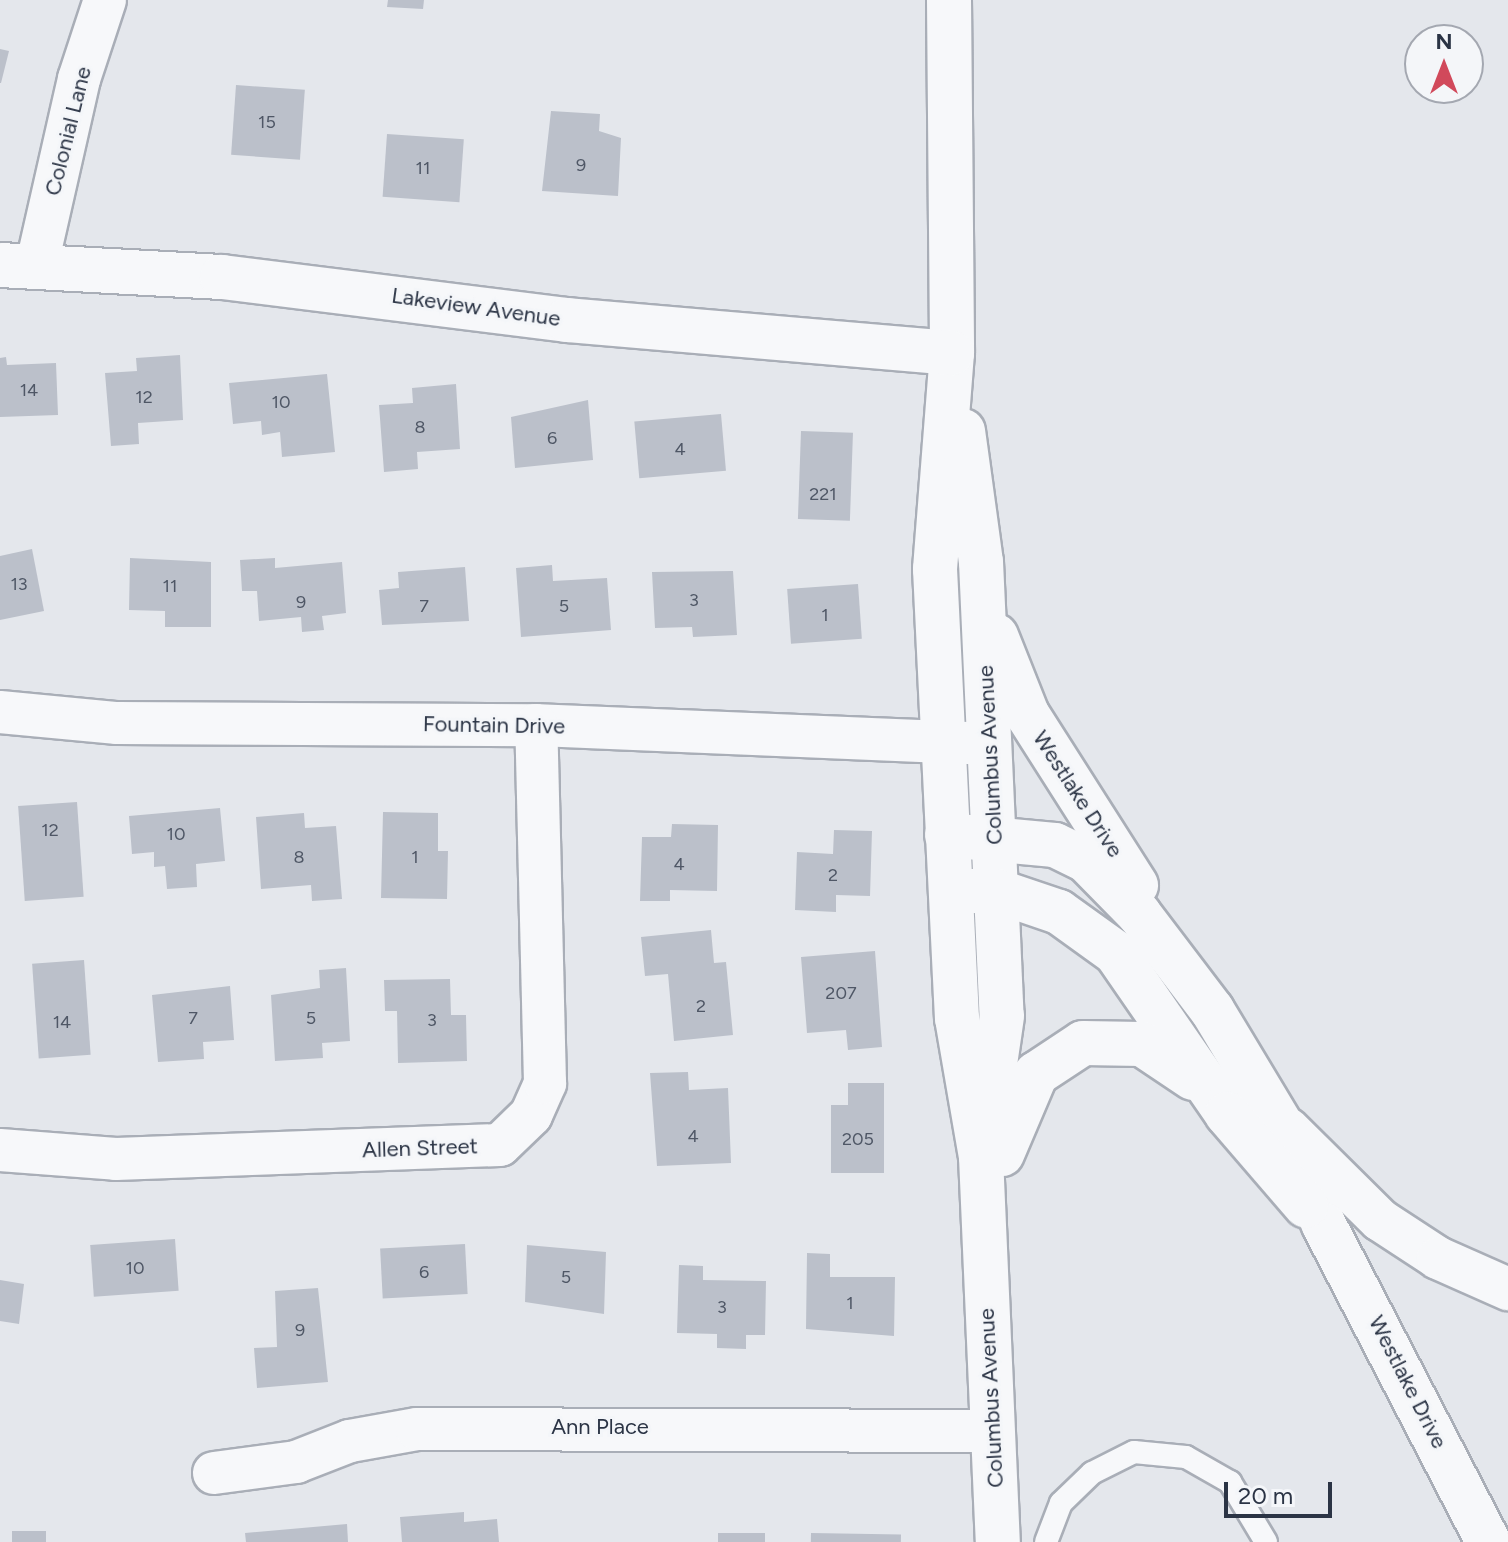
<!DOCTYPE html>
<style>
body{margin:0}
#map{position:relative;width:1508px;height:1542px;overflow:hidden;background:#e4e7ec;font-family:Figtree,sans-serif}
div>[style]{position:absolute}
.building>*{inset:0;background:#bbc0ca;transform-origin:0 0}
.roads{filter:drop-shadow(2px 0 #a9aeb7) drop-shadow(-2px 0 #a9aeb7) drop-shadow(0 2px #a9aeb7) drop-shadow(0 -2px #a9aeb7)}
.service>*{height:22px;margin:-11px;padding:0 11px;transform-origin:11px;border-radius:11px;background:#f7f8fa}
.minor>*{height:42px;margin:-21px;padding:0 21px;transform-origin:21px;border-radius:21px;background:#f7f8fa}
.tertiary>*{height:44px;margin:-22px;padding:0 22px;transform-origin:22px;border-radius:22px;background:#f7f8fa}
span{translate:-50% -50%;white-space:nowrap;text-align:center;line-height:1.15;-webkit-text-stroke:6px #f4f6f9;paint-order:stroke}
.number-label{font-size:18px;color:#4f5766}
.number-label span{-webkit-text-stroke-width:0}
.street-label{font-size:22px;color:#2b3445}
.north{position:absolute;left:1404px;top:24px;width:80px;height:80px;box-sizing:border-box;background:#f4f6f9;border:2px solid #a4a8b1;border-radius:50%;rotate:0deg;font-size:22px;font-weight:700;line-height:32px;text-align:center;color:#2b3445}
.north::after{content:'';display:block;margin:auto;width:28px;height:36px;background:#d1495b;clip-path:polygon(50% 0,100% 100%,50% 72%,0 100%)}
.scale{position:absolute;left:1224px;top:1482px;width:108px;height:36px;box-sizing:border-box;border:4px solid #2b3445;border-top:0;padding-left:10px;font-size:24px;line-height:28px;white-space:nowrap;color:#2b3445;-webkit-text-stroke:6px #f4f6f9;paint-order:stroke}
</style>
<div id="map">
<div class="building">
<i style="clip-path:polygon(388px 0,424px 0,423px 9px,387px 7px)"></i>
<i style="clip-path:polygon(0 49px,9px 51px,1px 83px,0 83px)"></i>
<i style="left:236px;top:85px;width:69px;height:70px;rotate:4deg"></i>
<i style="clip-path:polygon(551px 111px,600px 114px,599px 131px,621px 138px,618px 196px,542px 191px)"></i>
<i style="left:387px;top:134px;width:77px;height:63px;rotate:4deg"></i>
<i style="clip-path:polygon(180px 355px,183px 420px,138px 423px,139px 444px,111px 446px,105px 373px,137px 371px,136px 358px)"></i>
<i style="clip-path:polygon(6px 357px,7px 365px,56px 363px,58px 415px,0 417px,0 358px)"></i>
<i style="clip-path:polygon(327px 374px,335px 452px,282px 457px,280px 432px,262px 435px,261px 421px,233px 424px,229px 383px)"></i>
<i style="clip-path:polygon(456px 384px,460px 449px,417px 452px,418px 469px,384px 472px,379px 405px,413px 403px,412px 388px)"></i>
<i style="clip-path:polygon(588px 400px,593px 460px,515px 468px,511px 417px)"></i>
<i style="left:721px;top:414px;width:57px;height:87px;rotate:85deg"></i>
<i style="left:801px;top:431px;width:52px;height:88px;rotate:2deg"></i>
<i style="clip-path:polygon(32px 549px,44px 611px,0 620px,0 556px)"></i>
<i style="clip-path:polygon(130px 558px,211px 562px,211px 627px,165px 627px,165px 611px,129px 610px)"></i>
<i style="clip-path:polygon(275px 558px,275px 568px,342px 562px,346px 613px,322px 616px,324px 630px,302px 632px,301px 617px,259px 621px,257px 591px,242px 591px,240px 560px)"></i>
<i style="clip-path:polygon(552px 565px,553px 581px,607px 578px,611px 630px,521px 637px,516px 568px)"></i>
<i style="clip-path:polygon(465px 567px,469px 621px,382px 625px,379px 590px,399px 588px,398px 572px)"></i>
<i style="clip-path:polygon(733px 571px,737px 635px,693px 637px,692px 627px,655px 628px,652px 572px)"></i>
<i style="left:858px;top:584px;width:55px;height:71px;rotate:86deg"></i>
<i style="left:77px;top:802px;width:95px;height:59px;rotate:86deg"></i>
<i style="clip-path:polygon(220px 808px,225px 861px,196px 864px,197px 887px,167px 889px,165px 866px,154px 867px,154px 852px,132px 854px,129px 816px)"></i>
<i style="clip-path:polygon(383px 812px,438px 813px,438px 851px,448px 851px,447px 899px,381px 898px)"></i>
<i style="clip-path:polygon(304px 813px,305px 828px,336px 826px,342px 899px,312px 901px,311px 885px,261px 889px,256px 817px)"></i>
<i style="clip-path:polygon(672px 824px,718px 825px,717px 891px,670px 890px,670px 901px,640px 901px,642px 837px,671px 837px)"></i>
<i style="clip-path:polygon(834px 830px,872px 831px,870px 896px,836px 895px,836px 912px,795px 910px,797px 852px,833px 854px)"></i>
<i style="clip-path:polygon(711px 930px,714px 963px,726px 962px,733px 1035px,674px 1041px,668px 974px,645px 976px,641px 937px)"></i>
<i style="clip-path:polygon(875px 951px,882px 1047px,848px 1050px,846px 1030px,807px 1033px,801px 957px)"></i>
<i style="left:84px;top:960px;width:95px;height:52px;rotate:86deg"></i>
<i style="clip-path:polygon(346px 968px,350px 1041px,322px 1043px,323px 1058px,275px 1061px,271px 995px,320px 988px,319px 970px)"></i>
<i style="clip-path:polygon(450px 979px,451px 1015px,466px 1015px,467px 1061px,398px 1063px,397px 1011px,385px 1011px,384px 980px)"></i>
<i style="clip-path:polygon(230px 986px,234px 1040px,203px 1042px,204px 1059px,158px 1062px,152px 995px)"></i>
<i style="clip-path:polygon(688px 1072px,689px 1090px,728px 1088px,731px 1163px,657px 1166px,650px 1073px)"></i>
<i style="clip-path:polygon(848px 1083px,884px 1083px,884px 1173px,831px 1173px,831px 1105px,848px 1105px)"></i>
<i style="left:175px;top:1239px;width:52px;height:85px;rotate:86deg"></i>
<i style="left:465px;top:1244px;width:50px;height:85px;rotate:87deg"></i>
<i style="clip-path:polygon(527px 1245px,606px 1252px,604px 1314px,525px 1302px)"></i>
<i style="clip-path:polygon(807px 1253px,830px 1254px,830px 1277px,895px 1277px,894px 1336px,806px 1329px)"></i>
<i style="clip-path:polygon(679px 1265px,703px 1266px,703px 1280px,766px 1281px,765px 1335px,746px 1335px,746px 1349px,717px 1348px,717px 1334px,677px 1333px)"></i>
<i style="clip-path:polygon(0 1280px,24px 1284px,19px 1324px,0 1321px)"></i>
<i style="clip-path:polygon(318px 1288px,328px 1382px,257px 1388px,254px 1348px,277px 1347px,275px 1291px)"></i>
<i style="clip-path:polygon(464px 1512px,464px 1522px,497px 1519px,499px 1542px,402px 1542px,400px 1517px)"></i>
<i style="clip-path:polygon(347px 1524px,348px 1542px,246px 1542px,245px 1533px)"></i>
<i style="left:12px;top:1531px;width:34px;height:11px"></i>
<i style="left:718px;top:1533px;width:47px;height:9px"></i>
<i style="left:811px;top:1533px;width:90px;height:9px;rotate:1deg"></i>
</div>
<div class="roads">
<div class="service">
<i style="left:1046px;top:1542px;width:42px;rotate:-69deg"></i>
<i style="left:1061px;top:1503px;width:43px;rotate:-44.1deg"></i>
<i style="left:1092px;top:1473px;width:47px;rotate:-26.6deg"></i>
<i style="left:1134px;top:1452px;width:52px;rotate:5.5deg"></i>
<i style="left:1186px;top:1457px;width:51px;rotate:29.6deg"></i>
<i style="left:1230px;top:1482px;width:70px;rotate:59deg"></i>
</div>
<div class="minor">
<i style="left:37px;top:264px;width:190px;rotate:-77.2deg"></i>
<i style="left:79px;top:79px;width:83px;rotate:-71.8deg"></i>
<i style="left:0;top:712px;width:118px;rotate:5.4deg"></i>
<i style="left:117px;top:723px;width:419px;rotate:0.3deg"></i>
<i style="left:536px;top:725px;width:453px;rotate:2.4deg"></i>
<i style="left:1288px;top:1129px;width:129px;rotate:44.7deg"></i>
<i style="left:1380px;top:1220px;width:69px;rotate:33.2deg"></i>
<i style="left:1438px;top:1258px;width:77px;rotate:23.9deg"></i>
<i style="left:0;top:1150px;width:116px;rotate:4.4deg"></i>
<i style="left:116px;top:1159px;width:384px;rotate:-2.1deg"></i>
<i style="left:500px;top:1145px;width:43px;rotate:-44.1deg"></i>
<i style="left:531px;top:1115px;width:35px;rotate:-66deg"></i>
<i style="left:545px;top:1083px;width:358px;rotate:-91.4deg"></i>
<i style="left:214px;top:1473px;width:83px;rotate:-7.6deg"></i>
<i style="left:296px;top:1462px;width:58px;rotate:-21.3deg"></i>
<i style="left:350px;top:1441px;width:68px;rotate:-10.2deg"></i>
<i style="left:417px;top:1429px;width:574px;rotate:0.2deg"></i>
</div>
<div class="tertiary">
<i style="left:949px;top:0;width:353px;rotate:89.5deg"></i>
<i style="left:952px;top:353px;width:217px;rotate:94.5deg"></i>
<i style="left:935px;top:569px;width:450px;rotate:87.2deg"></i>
<i style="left:957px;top:1018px;width:141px;rotate:80.2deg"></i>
<i style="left:981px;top:1157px;width:385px;rotate:87.5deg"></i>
<i style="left:0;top:265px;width:222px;rotate:3.1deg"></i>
<i style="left:222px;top:277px;width:348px;rotate:7.1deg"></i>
<i style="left:567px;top:320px;width:386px;rotate:4.9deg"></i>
<i style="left:963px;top:431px;width:132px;rotate:82.2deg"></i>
<i style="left:981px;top:562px;width:454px;rotate:87.4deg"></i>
<i style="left:1002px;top:1016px;width:104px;rotate:98.3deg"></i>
<i style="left:996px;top:636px;width:84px;rotate:68.3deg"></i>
<i style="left:1027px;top:714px;width:203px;rotate:57.5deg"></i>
<i style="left:947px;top:835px;width:108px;rotate:5.3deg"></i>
<i style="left:1055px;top:845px;width:34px;rotate:26deg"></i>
<i style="left:1086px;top:860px;width:76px;rotate:45.5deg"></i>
<i style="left:1139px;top:914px;width:121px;rotate:52.8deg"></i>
<i style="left:1212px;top:1010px;width:146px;rotate:59deg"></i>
<i style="left:1287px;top:1135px;width:97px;rotate:67.7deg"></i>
<i style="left:1324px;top:1225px;width:357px;rotate:62.6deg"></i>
<i style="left:971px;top:891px;width:26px"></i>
<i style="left:997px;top:891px;width:65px;rotate:18.7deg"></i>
<i style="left:1059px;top:912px;width:70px;rotate:35.7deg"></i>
<i style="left:1116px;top:953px;width:196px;rotate:55.4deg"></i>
<i style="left:1227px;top:1114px;width:121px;rotate:49.3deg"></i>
<i style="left:1002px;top:1154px;width:87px;rotate:-67deg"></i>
<i style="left:1036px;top:1074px;width:56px;rotate:-33.4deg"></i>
<i style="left:1083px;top:1043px;width:59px;rotate:1deg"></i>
<i style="left:1142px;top:1044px;width:61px;rotate:33.7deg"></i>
</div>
</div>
<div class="number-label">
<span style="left:267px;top:122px">15</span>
<span style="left:581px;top:165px">9</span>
<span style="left:423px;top:168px">11</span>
<span style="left:29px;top:390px">14</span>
<span style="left:144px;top:397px">12</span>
<span style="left:281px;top:402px">10</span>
<span style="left:420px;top:427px">8</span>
<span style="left:552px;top:438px">6</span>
<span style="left:680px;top:449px">4</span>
<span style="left:823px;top:494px">221</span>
<span style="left:19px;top:584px">13</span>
<span style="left:170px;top:586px">11</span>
<span style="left:694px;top:600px">3</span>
<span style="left:301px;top:602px">9</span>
<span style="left:424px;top:606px">7</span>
<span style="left:564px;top:606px">5</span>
<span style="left:825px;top:615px">1</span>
<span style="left:50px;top:830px">12</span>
<span style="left:176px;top:834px">10</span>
<span style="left:299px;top:857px">8</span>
<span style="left:415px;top:857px">1</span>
<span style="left:679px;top:864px">4</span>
<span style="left:833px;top:875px">2</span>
<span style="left:841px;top:993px">207</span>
<span style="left:701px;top:1006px">2</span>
<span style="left:193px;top:1018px">7</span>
<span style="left:311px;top:1018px">5</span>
<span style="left:432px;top:1020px">3</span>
<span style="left:62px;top:1022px">14</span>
<span style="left:693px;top:1136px">4</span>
<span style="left:858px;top:1139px">205</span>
<span style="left:135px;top:1268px">10</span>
<span style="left:424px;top:1272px">6</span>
<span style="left:566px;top:1277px">5</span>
<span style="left:850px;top:1303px">1</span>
<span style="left:722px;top:1307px">3</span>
<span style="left:300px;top:1330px">9</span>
</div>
<div class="street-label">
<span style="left:68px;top:131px;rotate:-76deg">Colonial Lane</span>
<span style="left:476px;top:307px;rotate:8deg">Lakeview Avenue</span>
<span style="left:494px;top:725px;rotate:1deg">Fountain Drive</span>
<span style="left:990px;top:755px;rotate:-93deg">Columbus Avenue</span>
<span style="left:1078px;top:794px;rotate:57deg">Westlake Drive</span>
<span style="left:420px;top:1148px;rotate:-2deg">Allen Street</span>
<span style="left:1408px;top:1382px;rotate:63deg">Westlake Drive</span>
<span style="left:991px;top:1398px;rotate:-93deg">Columbus Avenue</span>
<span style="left:600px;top:1427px">Ann Place</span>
</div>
<div class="north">N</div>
<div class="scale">20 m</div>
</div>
